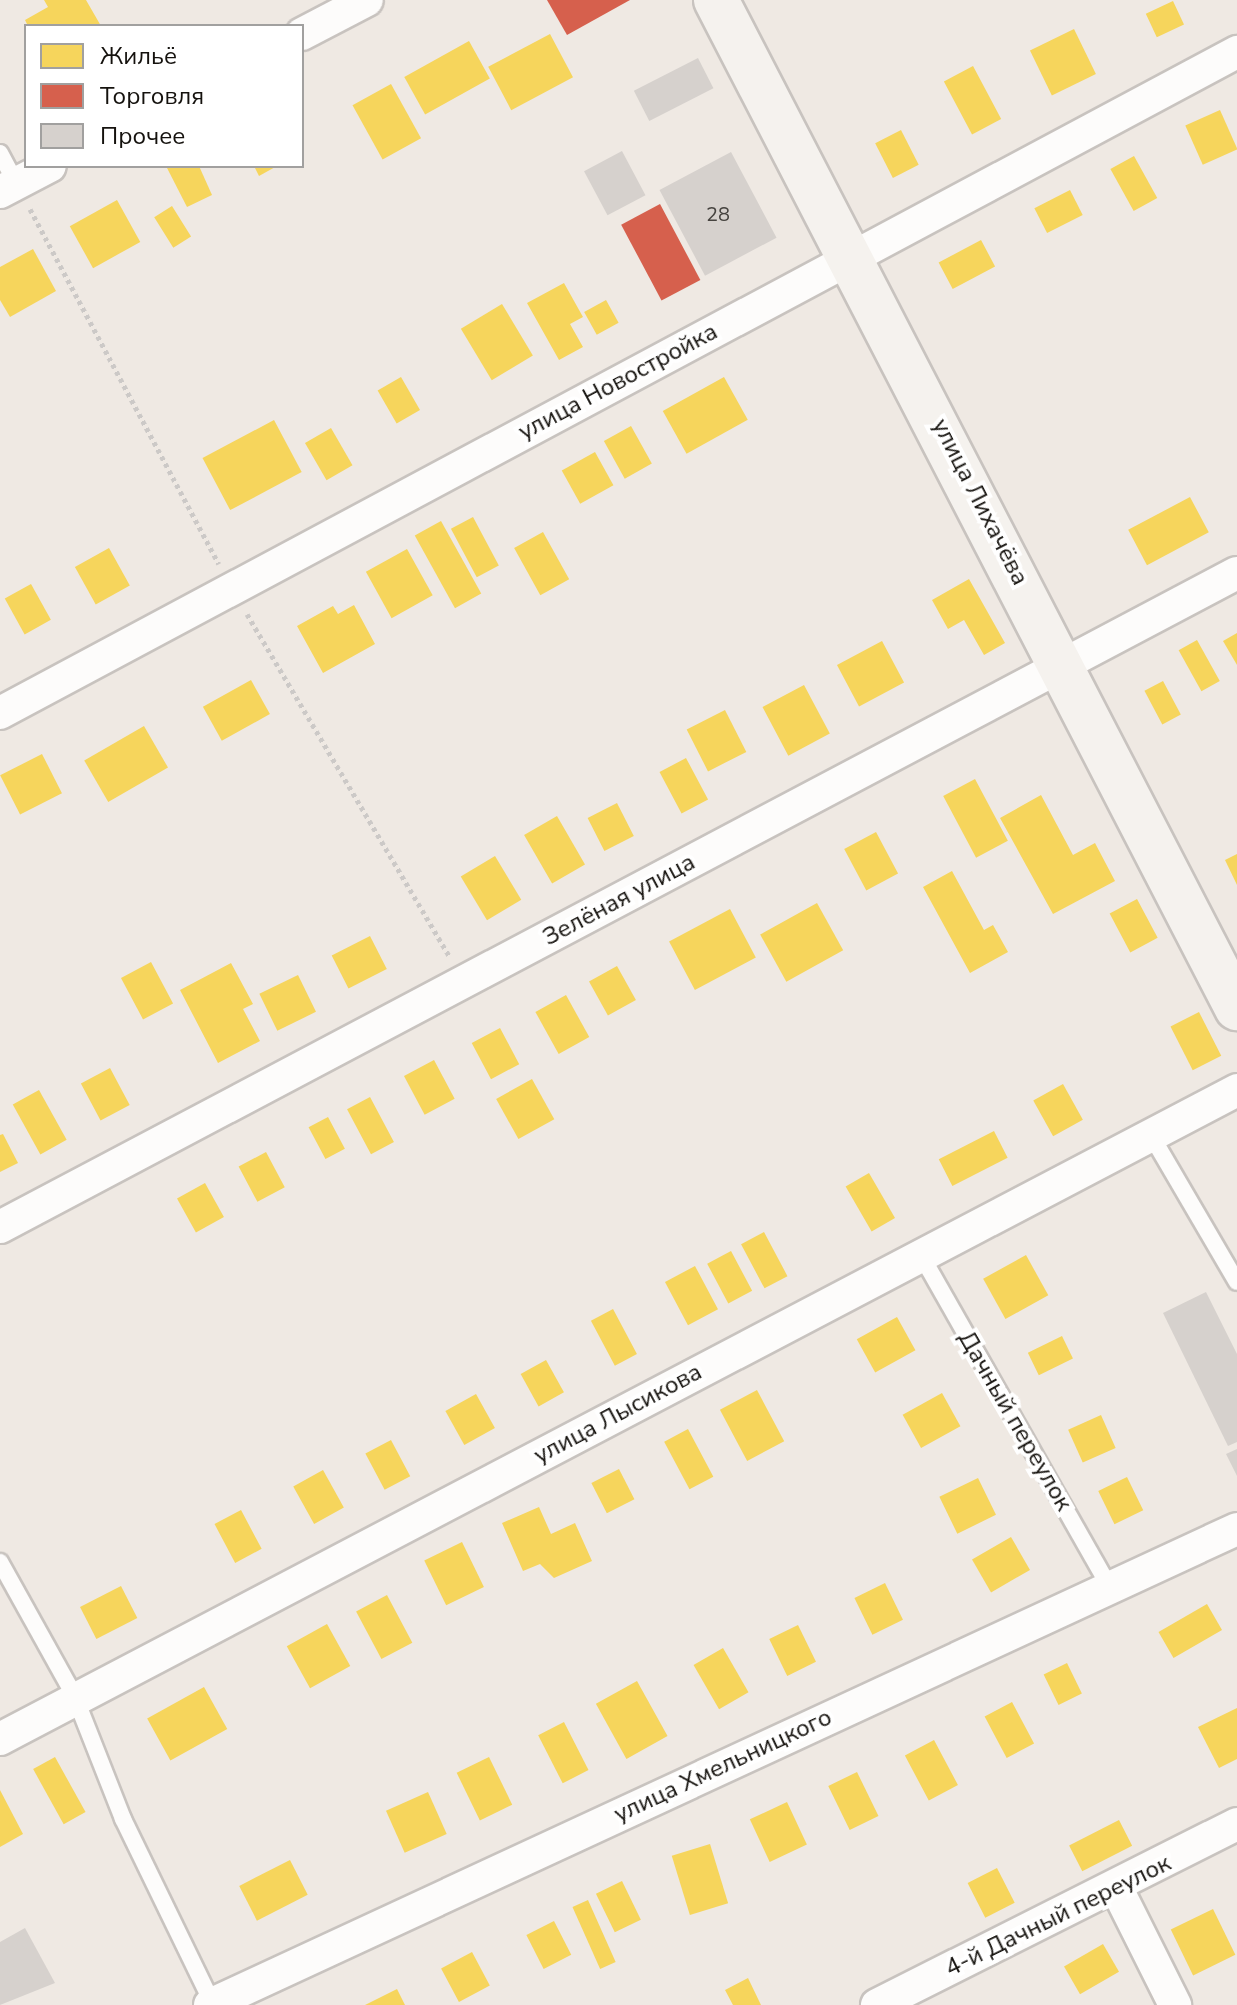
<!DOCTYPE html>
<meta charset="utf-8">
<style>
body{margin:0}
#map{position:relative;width:1237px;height:2005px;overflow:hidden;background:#efe9e3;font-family:"Nunito Sans",sans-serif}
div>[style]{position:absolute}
.homes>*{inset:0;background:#f6d55c;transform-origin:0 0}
.shops>*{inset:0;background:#d6604d;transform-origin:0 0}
.building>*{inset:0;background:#d6d1cd;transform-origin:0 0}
.path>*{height:5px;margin-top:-2.5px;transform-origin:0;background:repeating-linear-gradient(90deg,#ccc9c7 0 4px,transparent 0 8px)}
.roads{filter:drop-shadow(2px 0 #c8c3bf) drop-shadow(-2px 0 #c8c3bf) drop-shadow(0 2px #c8c3bf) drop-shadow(0 -2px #c8c3bf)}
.service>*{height:16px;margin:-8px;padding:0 8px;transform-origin:8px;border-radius:8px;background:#fdfcfb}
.minor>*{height:32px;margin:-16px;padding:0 16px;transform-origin:16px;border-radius:16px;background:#fdfcfb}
.secondary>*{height:44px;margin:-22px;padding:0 22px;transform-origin:22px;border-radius:22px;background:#f5f2ee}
span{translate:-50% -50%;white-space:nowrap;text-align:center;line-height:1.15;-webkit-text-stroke:8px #fff;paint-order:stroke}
.number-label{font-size:20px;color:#46433f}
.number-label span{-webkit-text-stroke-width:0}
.street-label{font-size:24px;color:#15120e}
.legend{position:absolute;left:24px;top:24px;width:280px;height:144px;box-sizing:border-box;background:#fff;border:2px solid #a1a09f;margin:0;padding:10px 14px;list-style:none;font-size:24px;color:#15120e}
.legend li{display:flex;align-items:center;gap:16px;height:40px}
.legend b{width:40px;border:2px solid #a1a09f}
</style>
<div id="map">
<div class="homes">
<i style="clip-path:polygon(44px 0,86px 0,101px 26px,28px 26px,25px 20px,48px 7px)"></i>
<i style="left:1173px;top:1px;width:26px;height:30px;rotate:65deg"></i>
<i style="left:1074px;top:29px;width:50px;height:49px;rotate:64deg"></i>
<i style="left:550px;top:34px;width:49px;height:70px;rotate:62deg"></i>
<i style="left:469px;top:41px;width:43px;height:74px;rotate:61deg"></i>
<i style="left:973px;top:66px;width:60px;height:33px;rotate:62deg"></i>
<i style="left:391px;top:84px;width:62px;height:44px;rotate:61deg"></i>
<i style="left:1220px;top:110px;width:43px;height:38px;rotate:66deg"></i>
<i style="left:901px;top:130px;width:39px;height:29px;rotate:63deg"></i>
<i style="left:1134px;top:156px;width:48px;height:27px;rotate:61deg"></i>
<i style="clip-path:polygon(166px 166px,199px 166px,212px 195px,187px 207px)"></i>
<i style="clip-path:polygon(254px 166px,277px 166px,259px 176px)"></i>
<i style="left:1070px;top:190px;width:28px;height:40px;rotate:63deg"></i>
<i style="left:117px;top:200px;width:48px;height:54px;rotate:61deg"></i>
<i style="left:172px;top:206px;width:36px;height:21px;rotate:58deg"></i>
<i style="left:981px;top:240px;width:30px;height:48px;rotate:62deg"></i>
<i style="clip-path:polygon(33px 249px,56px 291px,10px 317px,0 300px,0 267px)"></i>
<i style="clip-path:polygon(564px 283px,583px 317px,570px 324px,583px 347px,559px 360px,527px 303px)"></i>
<i style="left:606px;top:300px;width:26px;height:25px;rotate:61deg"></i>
<i style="left:502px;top:304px;width:60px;height:48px;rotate:59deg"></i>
<i style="left:401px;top:377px;width:38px;height:27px;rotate:60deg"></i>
<i style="left:724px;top:377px;width:49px;height:70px;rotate:61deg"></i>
<i style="left:274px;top:420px;width:59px;height:81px;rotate:62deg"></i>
<i style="left:631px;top:426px;width:43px;height:31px;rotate:61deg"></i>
<i style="left:331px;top:428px;width:43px;height:30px;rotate:60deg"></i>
<i style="left:595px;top:452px;width:38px;height:38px;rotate:61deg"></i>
<i style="left:1190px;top:497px;width:40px;height:70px;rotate:62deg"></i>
<i style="left:473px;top:517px;width:55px;height:25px;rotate:62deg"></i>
<i style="left:441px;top:521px;width:83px;height:30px;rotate:61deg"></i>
<i style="left:543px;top:532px;width:54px;height:33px;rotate:61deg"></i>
<i style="left:109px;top:548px;width:43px;height:39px;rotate:61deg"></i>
<i style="left:407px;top:549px;width:53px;height:47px;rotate:61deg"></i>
<i style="clip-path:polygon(969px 579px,1005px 643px,984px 655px,964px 620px,948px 629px,932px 600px)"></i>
<i style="left:31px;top:584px;width:41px;height:30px;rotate:61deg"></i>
<i style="clip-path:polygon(354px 605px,375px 644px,323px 673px,297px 626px,333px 606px,338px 614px)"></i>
<i style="clip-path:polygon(1237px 633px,1237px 665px,1223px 641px)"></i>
<i style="left:1197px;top:640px;width:47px;height:21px;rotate:61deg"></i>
<i style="left:882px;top:641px;width:47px;height:51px;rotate:62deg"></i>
<i style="left:251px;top:680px;width:39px;height:55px;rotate:61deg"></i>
<i style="left:1163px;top:681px;width:38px;height:21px;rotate:62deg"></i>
<i style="left:804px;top:685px;width:55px;height:47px;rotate:62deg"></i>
<i style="left:725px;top:710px;width:47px;height:43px;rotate:63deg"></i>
<i style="left:144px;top:726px;width:48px;height:69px;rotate:60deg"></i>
<i style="left:42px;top:754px;width:44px;height:47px;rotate:63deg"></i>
<i style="left:686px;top:758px;width:47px;height:30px;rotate:62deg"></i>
<i style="left:975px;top:779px;width:70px;height:36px;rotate:62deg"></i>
<i style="clip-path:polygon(1041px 795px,1073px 855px,1095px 843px,1115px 881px,1053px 914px,1000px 818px)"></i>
<i style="left:617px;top:803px;width:37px;height:33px;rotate:63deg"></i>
<i style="left:557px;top:816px;width:56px;height:38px;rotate:60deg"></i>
<i style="left:876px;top:832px;width:47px;height:36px;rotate:62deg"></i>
<i style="clip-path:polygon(1237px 854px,1237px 885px,1225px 860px)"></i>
<i style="left:495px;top:856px;width:51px;height:40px;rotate:59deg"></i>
<i style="clip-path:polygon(952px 871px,984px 930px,993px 925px,1008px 952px,970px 973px,923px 887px)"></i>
<i style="left:1137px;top:899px;width:44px;height:31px;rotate:62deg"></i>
<i style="left:817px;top:903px;width:54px;height:65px;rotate:61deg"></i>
<i style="left:730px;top:909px;width:55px;height:69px;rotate:62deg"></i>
<i style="left:370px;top:936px;width:37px;height:43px;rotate:63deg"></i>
<i style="left:151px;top:962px;width:47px;height:34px;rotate:62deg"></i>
<i style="clip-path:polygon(231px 963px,253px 1004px,243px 1009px,260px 1041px,218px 1063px,180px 990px)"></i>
<i style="left:617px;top:966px;width:39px;height:32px;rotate:61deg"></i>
<i style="left:298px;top:975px;width:41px;height:43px;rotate:64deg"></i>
<i style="left:566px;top:995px;width:48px;height:35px;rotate:61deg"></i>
<i style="left:1199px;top:1012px;width:49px;height:32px;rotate:63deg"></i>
<i style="left:500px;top:1028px;width:41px;height:32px;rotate:62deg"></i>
<i style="left:434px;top:1060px;width:44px;height:34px;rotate:62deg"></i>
<i style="left:110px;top:1068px;width:42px;height:33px;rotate:62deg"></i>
<i style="left:532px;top:1079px;width:46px;height:41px;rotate:61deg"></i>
<i style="left:1063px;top:1084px;width:41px;height:34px;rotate:61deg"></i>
<i style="left:39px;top:1090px;width:57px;height:30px;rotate:61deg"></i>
<i style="left:370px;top:1097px;width:51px;height:26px;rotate:62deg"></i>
<i style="left:328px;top:1117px;width:36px;height:22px;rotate:62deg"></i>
<i style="left:994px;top:1131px;width:30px;height:62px;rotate:63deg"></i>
<i style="clip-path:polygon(3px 1134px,18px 1163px,0 1172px,0 1135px)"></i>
<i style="left:266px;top:1152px;width:40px;height:31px;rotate:62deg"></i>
<i style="left:869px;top:1173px;width:52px;height:27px;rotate:60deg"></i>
<i style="left:205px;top:1183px;width:39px;height:32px;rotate:61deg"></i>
<i style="left:764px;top:1232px;width:50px;height:26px;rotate:62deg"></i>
<i style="left:731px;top:1251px;width:45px;height:27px;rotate:62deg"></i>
<i style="left:1026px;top:1255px;width:46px;height:49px;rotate:61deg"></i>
<i style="left:695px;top:1266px;width:49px;height:34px;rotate:62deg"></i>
<i style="left:613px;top:1309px;width:51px;height:25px;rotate:62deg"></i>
<i style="left:897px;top:1317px;width:38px;height:46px;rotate:61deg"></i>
<i style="left:1062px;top:1336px;width:25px;height:38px;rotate:64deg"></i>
<i style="left:546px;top:1360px;width:37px;height:29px;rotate:61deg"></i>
<i style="left:757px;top:1390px;width:58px;height:42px;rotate:62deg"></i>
<i style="left:942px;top:1393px;width:38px;height:45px;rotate:61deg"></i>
<i style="left:476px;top:1394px;width:39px;height:35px;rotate:61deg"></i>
<i style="left:1101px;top:1415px;width:36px;height:36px;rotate:66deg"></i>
<i style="left:688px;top:1429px;width:54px;height:27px;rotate:62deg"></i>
<i style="left:391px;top:1440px;width:41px;height:29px;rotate:62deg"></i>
<i style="left:619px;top:1469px;width:34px;height:31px;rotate:63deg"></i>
<i style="left:323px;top:1470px;width:43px;height:34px;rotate:61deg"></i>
<i style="left:1127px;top:1477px;width:37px;height:32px;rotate:64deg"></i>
<i style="left:978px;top:1478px;width:41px;height:43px;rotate:64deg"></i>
<i style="clip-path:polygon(539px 1507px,551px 1534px,575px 1523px,592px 1561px,554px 1578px,540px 1564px,523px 1571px,502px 1523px)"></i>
<i style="left:241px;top:1510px;width:44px;height:30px;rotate:62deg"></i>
<i style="left:1011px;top:1537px;width:38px;height:45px;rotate:60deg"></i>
<i style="left:462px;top:1542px;width:50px;height:42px;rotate:64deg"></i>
<i style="left:885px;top:1583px;width:41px;height:34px;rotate:64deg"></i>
<i style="left:121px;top:1586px;width:36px;height:46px;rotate:63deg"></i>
<i style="left:387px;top:1595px;width:54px;height:35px;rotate:62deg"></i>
<i style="left:1207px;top:1604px;width:30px;height:56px;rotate:60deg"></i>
<i style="left:327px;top:1624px;width:48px;height:46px;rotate:61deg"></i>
<i style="left:798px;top:1625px;width:41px;height:32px;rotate:64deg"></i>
<i style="left:723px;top:1648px;width:51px;height:34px;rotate:60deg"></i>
<i style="left:1067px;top:1663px;width:34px;height:26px;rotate:64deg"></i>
<i style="left:637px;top:1681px;width:63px;height:47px;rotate:61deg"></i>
<i style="left:204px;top:1687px;width:48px;height:65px;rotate:61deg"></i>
<i style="left:1012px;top:1702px;width:47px;height:31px;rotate:62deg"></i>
<i style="clip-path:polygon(1237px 1708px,1237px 1759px,1219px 1768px,1198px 1727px)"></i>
<i style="left:564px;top:1722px;width:54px;height:29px;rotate:63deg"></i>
<i style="left:934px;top:1740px;width:51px;height:33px;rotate:62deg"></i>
<i style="left:55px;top:1757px;width:63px;height:25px;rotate:61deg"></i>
<i style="left:489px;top:1757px;width:53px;height:36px;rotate:64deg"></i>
<i style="left:857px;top:1772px;width:49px;height:32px;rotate:64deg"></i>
<i style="clip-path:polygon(0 1790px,23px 1834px,0 1847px)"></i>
<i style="left:428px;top:1792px;width:46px;height:46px;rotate:66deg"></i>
<i style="left:787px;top:1802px;width:47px;height:41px;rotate:65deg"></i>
<i style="left:1119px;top:1820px;width:29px;height:56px;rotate:63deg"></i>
<i style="left:710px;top:1844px;width:62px;height:40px;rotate:73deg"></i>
<i style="left:290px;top:1860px;width:39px;height:57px;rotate:63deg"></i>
<i style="left:997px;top:1868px;width:39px;height:33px;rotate:63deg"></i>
<i style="left:622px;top:1881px;width:43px;height:29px;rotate:64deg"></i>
<i style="left:588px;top:1900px;width:68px;height:17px;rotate:66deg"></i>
<i style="left:1213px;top:1909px;width:51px;height:47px;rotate:64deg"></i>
<i style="left:554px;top:1921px;width:38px;height:31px;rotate:63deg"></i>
<i style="left:1103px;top:1944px;width:32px;height:45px;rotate:60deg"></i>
<i style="left:472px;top:1952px;width:38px;height:35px;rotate:62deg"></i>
<i style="clip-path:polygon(748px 1978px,761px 2005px,733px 2005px,725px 1990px)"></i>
<i style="clip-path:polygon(397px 1989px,405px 2005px,365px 2005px)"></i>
</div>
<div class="shops">
<i style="clip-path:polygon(547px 0,630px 0,567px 35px)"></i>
<i style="left:660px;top:204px;width:86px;height:44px;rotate:62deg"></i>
</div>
<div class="building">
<i style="left:698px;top:58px;width:34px;height:72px;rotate:63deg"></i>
<i style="left:622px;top:151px;width:50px;height:43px;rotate:62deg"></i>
<i style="left:731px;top:152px;width:97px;height:81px;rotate:62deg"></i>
<i style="clip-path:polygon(1206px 1292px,1237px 1354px,1237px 1442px,1228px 1446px,1163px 1313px)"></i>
<i style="clip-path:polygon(1237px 1449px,1237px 1476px,1226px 1454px)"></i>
<i style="clip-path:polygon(25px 1928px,55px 1983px,0 2005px,0 1942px)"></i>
</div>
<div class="path">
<i style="left:30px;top:209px;width:402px;rotate:62deg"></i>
<i style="left:247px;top:614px;width:399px;rotate:59.4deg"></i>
</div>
<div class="roads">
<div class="service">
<i style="left:0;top:153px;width:34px;rotate:62deg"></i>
<i style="left:1151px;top:1135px;width:170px;rotate:59.7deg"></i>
<i style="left:921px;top:1255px;width:381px;rotate:60.4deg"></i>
<i style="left:0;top:1562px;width:154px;rotate:60.9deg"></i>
<i style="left:75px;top:1697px;width:131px;rotate:68.5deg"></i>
<i style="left:123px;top:1819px;width:206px;rotate:64.1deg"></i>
</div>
<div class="minor">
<i style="left:302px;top:34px;width:73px;rotate:-27.6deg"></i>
<i style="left:0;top:192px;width:56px;rotate:-27.5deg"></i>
<i style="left:0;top:713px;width:1403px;rotate:-28.12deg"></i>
<i style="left:0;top:1227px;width:1399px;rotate:-27.87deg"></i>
<i style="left:0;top:1739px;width:1397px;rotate:-27.68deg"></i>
<i style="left:1117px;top:1889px;width:130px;rotate:63.4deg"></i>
<i style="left:210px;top:2005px;width:1132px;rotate:-24.87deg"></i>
<i style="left:877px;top:2005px;width:403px;rotate:-26.7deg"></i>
</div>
<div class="secondary">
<i style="left:716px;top:0;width:1135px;rotate:62.67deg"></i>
</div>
</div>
<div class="number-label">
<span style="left:718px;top:214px">28</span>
</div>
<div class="street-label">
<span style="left:618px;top:382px;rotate:-28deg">улица Новостройка</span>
<span style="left:980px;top:502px;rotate:63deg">улица Лихачёва</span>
<span style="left:619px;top:900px;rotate:-28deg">Зелёная улица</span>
<span style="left:618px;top:1414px;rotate:-28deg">улица Лысикова</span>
<span style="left:1015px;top:1421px;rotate:60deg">Дачный переулок</span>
<span style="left:723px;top:1766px;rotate:-25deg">улица Хмельницкого</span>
<span style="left:1058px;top:1916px;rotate:-26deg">4-й Дачный переулок</span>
</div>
<ul class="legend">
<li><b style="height:22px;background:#f6d55c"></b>Жильё</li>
<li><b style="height:22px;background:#d6604d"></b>Торговля</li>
<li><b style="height:22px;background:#d6d1cd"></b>Прочее</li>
</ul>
</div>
